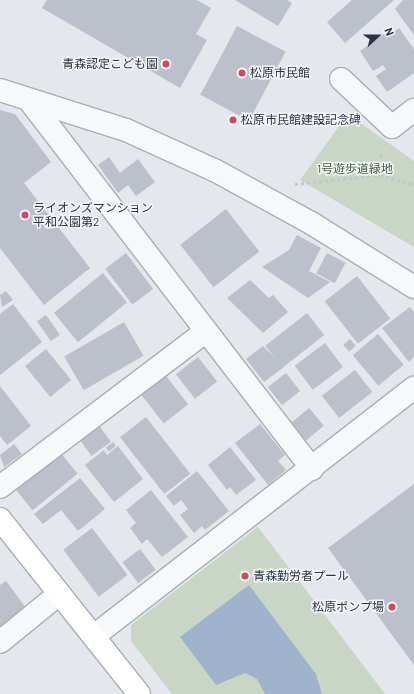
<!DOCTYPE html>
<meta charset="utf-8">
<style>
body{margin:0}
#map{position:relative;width:414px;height:694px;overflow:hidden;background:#e4e7ec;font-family:Barlow,"Noto Sans JP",sans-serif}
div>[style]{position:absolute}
.green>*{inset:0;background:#c9d6c5}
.water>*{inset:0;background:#9fb4cc}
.building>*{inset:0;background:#bbc0ca;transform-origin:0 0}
.path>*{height:2.5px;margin-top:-1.25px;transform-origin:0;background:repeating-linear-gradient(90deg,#c2c5cb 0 3px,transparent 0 6px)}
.roads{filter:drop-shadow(1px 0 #a9aeb7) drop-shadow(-1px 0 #a9aeb7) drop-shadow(0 1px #a9aeb7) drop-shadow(0 -1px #a9aeb7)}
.street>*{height:22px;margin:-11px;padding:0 11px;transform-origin:11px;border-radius:11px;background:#f7f8fa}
.secondary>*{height:22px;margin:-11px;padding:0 11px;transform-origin:11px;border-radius:11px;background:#fff}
.dots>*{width:11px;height:11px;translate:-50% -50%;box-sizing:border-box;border:2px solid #f4f6f9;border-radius:50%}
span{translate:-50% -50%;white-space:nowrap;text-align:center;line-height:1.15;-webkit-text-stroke:3px #f4f6f9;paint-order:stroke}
.poi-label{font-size:12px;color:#2b3445}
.right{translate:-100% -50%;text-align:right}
.left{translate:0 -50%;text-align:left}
.park-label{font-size:12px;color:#3f6138}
.north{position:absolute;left:358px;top:16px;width:40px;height:40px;-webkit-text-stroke:3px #f4f6f9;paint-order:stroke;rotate:69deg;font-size:11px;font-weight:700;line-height:16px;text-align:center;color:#2b3445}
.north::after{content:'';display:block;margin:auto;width:14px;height:18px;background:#2b3445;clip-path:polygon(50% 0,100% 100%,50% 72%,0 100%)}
</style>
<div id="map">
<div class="green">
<i style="clip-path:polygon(348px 114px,414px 161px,414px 247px,300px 180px)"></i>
<i style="clip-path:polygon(258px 527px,385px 694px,172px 694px,131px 641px,131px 625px)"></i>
</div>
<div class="water">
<i style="clip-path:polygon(249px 585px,316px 674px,322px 694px,265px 694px,257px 679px,245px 673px,216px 685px,180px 637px)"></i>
</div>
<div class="building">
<i style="clip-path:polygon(47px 0,197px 0,211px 8px,196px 34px,207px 40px,180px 88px,42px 8px)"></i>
<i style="clip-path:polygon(235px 0,287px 0,292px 3px,278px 26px)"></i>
<i style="clip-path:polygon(352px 0,394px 0,345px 43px,327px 22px)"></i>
<i style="clip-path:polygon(403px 0,414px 0,414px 35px,395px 9px)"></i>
<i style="left:237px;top:26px;width:55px;height:78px;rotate:28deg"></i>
<i style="clip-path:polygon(399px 28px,414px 49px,414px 73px,387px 92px,376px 76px,386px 69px,383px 65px,373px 71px,360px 51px,388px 31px,390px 35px)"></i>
<i style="clip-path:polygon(0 110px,15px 114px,51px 162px,24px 183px,90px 268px,44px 305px,0 248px)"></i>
<i style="clip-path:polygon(109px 157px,120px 173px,138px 159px,155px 182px,136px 196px,128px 185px,118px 193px,98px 165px)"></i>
<i style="left:226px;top:209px;width:54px;height:58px;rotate:52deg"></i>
<i style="clip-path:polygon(297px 235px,321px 248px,309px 271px,330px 282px,308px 298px,262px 267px,289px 250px)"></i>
<i style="left:126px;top:253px;width:45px;height:26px;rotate:53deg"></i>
<i style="left:327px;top:253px;width:21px;height:23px;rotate:28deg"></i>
<i style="left:103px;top:273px;width:38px;height:63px;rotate:51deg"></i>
<i style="left:357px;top:276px;width:54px;height:41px;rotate:52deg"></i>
<i style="clip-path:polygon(250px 280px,269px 298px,273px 295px,288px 312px,263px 333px,227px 298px)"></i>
<i style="clip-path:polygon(6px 291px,13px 300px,2px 307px,0 295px)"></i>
<i style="clip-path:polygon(13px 304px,42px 342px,0 375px,0 314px)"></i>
<i style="clip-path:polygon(410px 307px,414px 312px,414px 357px,409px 362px,382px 328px)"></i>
<i style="left:307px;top:313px;width:28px;height:53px;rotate:52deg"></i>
<i style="left:46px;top:315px;width:24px;height:11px;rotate:55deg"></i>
<i style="left:124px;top:322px;width:39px;height:69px;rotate:60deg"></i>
<i style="left:378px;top:334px;width:40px;height:33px;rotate:50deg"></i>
<i style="left:350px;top:339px;width:9px;height:9px;rotate:49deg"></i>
<i style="left:325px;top:343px;width:30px;height:38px;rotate:53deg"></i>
<i style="clip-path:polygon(263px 346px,284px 367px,264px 382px,246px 359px)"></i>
<i style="left:46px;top:349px;width:40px;height:27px;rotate:51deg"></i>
<i style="left:198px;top:357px;width:31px;height:28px;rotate:52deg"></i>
<i style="left:355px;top:370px;width:28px;height:42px;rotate:52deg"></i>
<i style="left:286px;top:373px;width:23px;height:23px;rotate:52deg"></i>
<i style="left:166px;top:376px;width:36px;height:31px;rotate:52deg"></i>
<i style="clip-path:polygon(0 386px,31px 426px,7px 445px,0 436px)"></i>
<i style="left:309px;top:408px;width:23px;height:23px;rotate:50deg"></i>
<i style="left:146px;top:417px;width:72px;height:33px;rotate:52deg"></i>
<i style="left:98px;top:424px;width:22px;height:24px;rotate:54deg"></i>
<i style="clip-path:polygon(260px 424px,285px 455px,278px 461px,286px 470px,268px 485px,235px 443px)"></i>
<i style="left:113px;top:442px;width:5px;height:9px;rotate:53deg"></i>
<i style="clip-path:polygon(14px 444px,22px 454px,4px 467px,0 455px)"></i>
<i style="clip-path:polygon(118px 446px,143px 479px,114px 502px,85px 465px,104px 450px,107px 455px)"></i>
<i style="clip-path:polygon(230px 447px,256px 480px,236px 495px,230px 487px,227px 490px,208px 465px)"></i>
<i style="left:60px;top:452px;width:28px;height:58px;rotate:51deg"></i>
<i style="clip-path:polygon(197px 471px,229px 511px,205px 530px,202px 526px,194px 533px,180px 515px,188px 509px,181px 500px,174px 506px,166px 496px)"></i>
<i style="clip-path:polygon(80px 478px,105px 509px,78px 531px,61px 510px,43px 524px,34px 514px)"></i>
<i style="clip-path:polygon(414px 484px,414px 665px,328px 548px)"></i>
<i style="clip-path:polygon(151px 490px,188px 537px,162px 557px,147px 539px,142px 544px,130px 528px,136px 523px,126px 510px)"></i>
<i style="left:92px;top:528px;width:59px;height:36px;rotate:53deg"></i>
<i style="left:140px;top:549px;width:26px;height:22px;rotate:53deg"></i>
<i style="clip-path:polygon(6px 581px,26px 608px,0 627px,0 585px)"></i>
</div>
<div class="path">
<i style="left:376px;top:175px;width:25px;rotate:-76deg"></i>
<i style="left:295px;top:184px;width:85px;rotate:-6deg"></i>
<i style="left:380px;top:175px;width:35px;rotate:16deg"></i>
</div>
<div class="roads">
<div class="street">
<i style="left:341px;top:79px;width:70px;rotate:43.3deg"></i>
<i style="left:392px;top:127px;width:28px;rotate:-38deg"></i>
<i style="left:0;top:90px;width:132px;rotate:17.6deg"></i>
<i style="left:126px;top:130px;width:99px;rotate:24.5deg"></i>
<i style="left:216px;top:171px;width:108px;rotate:28.7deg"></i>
<i style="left:311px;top:223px;width:121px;rotate:31.9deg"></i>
<i style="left:29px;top:100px;width:465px;rotate:52.5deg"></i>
<i style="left:0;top:487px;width:257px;rotate:-37.1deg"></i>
<i style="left:94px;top:636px;width:405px;rotate:-37.8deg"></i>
<i style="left:0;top:642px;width:76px;rotate:-39.1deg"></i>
</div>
<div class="secondary">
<i style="left:0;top:519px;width:223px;rotate:51.5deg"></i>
</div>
</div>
<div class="dots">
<i style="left:166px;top:64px;background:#d1495b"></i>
<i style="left:242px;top:73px;background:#d1495b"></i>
<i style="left:233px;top:120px;background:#d1495b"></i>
<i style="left:25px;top:215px;background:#d1495b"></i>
<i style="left:245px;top:576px;background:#d1495b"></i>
<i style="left:392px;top:607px;background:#d1495b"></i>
</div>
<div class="poi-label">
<span class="right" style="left:158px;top:64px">青森認定こども園</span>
<span class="left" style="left:250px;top:73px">松原市民館</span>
<span class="left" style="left:241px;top:120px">松原市民館建設記念碑</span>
<span class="left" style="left:33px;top:215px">ライオンズマンション<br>平和公園第2</span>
<span class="left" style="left:253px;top:576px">青森勤労者プール</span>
<span class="right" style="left:384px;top:607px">松原ポンプ場</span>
</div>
<div class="park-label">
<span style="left:355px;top:169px">1号遊歩道緑地</span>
</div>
<div class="north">N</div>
</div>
